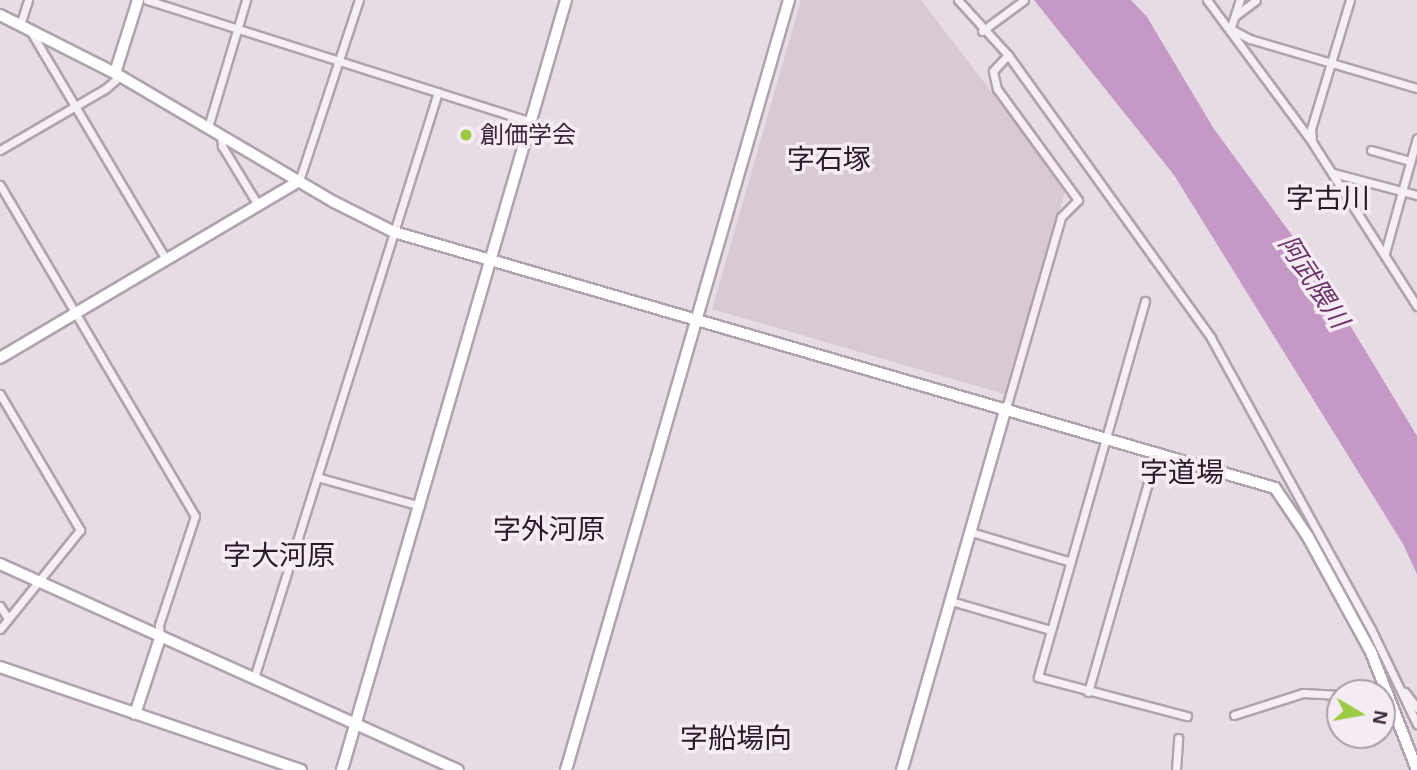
<!DOCTYPE html>
<meta charset="utf-8">
<style>
body{margin:0}
#map{position:relative;width:1417px;height:770px;overflow:hidden;background:#e6dce5;font-family:Helvetica,"Noto Sans JP",sans-serif}
div>[style]{position:absolute}
.built>*{inset:0;background:#d8cad5}
.water>*{inset:0;background:#c698c5}
.roads{filter:drop-shadow(2px 0 #b0a2ae) drop-shadow(-2px 0 #b0a2ae) drop-shadow(0 2px #b0a2ae) drop-shadow(0 -2px #b0a2ae)}
.street>*{height:7px;margin:-3.5px;padding:0 3.5px;transform-origin:3.5px;border-radius:3.5px;background:#f5eff4}
.secondary>*{height:10px;margin:-5px;padding:0 5px;transform-origin:5px;border-radius:5px;background:#fff}
.dots>*{width:19px;height:19px;translate:-50% -50%;box-sizing:border-box;border:4px solid #f4ebf3;border-radius:50%}
span{translate:-50% -50%;white-space:nowrap;text-align:center;line-height:1.15;-webkit-text-stroke:7px #f4ebf3;paint-order:stroke}
.poi-label{font-size:24px;color:#3c2639}
.left{translate:0 -50%;text-align:left}
.water-label{font-size:26px;color:#6e326b;font-style:italic}
.quarter-label{font-size:28px;color:#2c1929}
.north{position:absolute;left:1326px;top:679px;width:70px;height:70px;box-sizing:border-box;background:#f4ebf3;border:2px solid #aa9ca9;border-radius:50%;rotate:100deg;font-size:19px;font-weight:700;line-height:28px;text-align:center;color:#3c2639}
.north::after{content:'';display:block;margin:auto;width:24px;height:32px;background:#9bca43;clip-path:polygon(50% 0,100% 100%,50% 72%,0 100%)}
</style>
<div id="map">
<div class="built">
<i style="clip-path:polygon(801px 0,921px 0,1066px 189px,1004px 394px,712px 309px)"></i>
</div>
<div class="water">
<i style="clip-path:polygon(1034px 0,1131px 0,1147px 17px,1214px 129px,1313px 264px,1417px 436px,1417px 574px,1403px 544px,1174px 175px)"></i>
</div>
<div class="roads">
<div class="street">
<i style="left:147px;top:0;width:403px;rotate:17.6deg"></i>
<i style="left:958px;top:0;width:74px;rotate:47.7deg"></i>
<i style="left:1008px;top:55px;width:348px;rotate:54.3deg"></i>
<i style="left:1211px;top:338px;width:332px;rotate:61.2deg"></i>
<i style="left:1371px;top:629px;width:106px;rotate:64.2deg"></i>
<i style="left:1207px;top:0;width:177px;rotate:53.5deg"></i>
<i style="left:1312px;top:142px;width:195px;rotate:57.4deg"></i>
<i style="left:1235px;top:16px;width:26px;rotate:-37deg"></i>
<i style="left:20px;top:25px;width:26px;rotate:-72deg"></i>
<i style="left:1231px;top:29px;width:21px;rotate:28deg"></i>
<i style="left:1250px;top:39px;width:174px;rotate:16.4deg"></i>
<i style="left:1230px;top:30px;width:32px;rotate:-72deg"></i>
<i style="left:982px;top:31px;width:52px;rotate:-36.4deg"></i>
<i style="left:31px;top:32px;width:264px;rotate:59.3deg"></i>
<i style="left:208px;top:127px;width:133px;rotate:-73.3deg"></i>
<i style="left:221px;top:135px;width:11px;rotate:85deg"></i>
<i style="left:222px;top:146px;width:69px;rotate:58.6deg"></i>
<i style="left:1312px;top:140px;width:11px;rotate:-95deg"></i>
<i style="left:1311px;top:129px;width:135px;rotate:-73.2deg"></i>
<i style="left:0;top:150px;width:121px;rotate:-30.2deg"></i>
<i style="left:105px;top:89px;width:20px;rotate:-41deg"></i>
<i style="left:1371px;top:150px;width:41px;rotate:15.8deg"></i>
<i style="left:1333px;top:173px;width:87px;rotate:14.7deg"></i>
<i style="left:299px;top:181px;width:191px;rotate:-71.7deg"></i>
<i style="left:0;top:185px;width:384px;rotate:59.5deg"></i>
<i style="left:195px;top:516px;width:115px;rotate:108.3deg"></i>
<i style="left:159px;top:625px;width:12px;rotate:85deg"></i>
<i style="left:1385px;top:253px;width:119px;rotate:-74.5deg"></i>
<i style="left:1145px;top:301px;width:391px;rotate:105.9deg"></i>
<i style="left:1038px;top:677px;width:154px;rotate:14.7deg"></i>
<i style="left:0;top:394px;width:158px;rotate:59.5deg"></i>
<i style="left:80px;top:530px;width:127px;rotate:128.9deg"></i>
<i style="left:1006px;top:408px;width:199px;rotate:-73.9deg"></i>
<i style="left:1061px;top:217px;width:24px;rotate:-45deg"></i>
<i style="left:1078px;top:200px;width:137px;rotate:-126.1deg"></i>
<i style="left:997px;top:89px;width:18px;rotate:-103deg"></i>
<i style="left:993px;top:71px;width:22px;rotate:-47deg"></i>
<i style="left:317px;top:477px;width:107px;rotate:15.7deg"></i>
<i style="left:971px;top:532px;width:104px;rotate:16.7deg"></i>
<i style="left:951px;top:601px;width:104px;rotate:16.2deg"></i>
<i style="left:0;top:606px;width:15px;rotate:58deg"></i>
<i style="left:254px;top:678px;width:614px;rotate:-72.57deg"></i>
<i style="left:1088px;top:692px;width:250px;rotate:-74deg"></i>
<i style="left:1405px;top:692px;width:20px;rotate:53deg"></i>
<i style="left:1234px;top:715px;width:72px;rotate:-17.7deg"></i>
<i style="left:1303px;top:693px;width:37px;rotate:3deg"></i>
<i style="left:1176px;top:770px;width:32px;rotate:-86deg"></i>
</div>
<div class="secondary">
<i style="left:0;top:15px;width:129px;rotate:26.8deg"></i>
<i style="left:115px;top:73px;width:254px;rotate:30.5deg"></i>
<i style="left:334px;top:202px;width:67px;rotate:26.6deg"></i>
<i style="left:394px;top:232px;width:917px;rotate:16.2deg"></i>
<i style="left:1275px;top:488px;width:59px;rotate:56deg"></i>
<i style="left:1308px;top:537px;width:131px;rotate:61.3deg"></i>
<i style="left:1371px;top:652px;width:127px;rotate:68.7deg"></i>
<i style="left:115px;top:73px;width:77px;rotate:-72.5deg"></i>
<i style="left:0;top:358px;width:347px;rotate:-30.6deg"></i>
<i style="left:0;top:564px;width:502px;rotate:24.22deg"></i>
<i style="left:0;top:667px;width:318px;rotate:18.9deg"></i>
<i style="left:135px;top:714px;width:80px;rotate:-71.8deg"></i>
<i style="left:342px;top:770px;width:802px;rotate:-73.78deg"></i>
<i style="left:566px;top:770px;width:802px;rotate:-73.85deg"></i>
<i style="left:902px;top:770px;width:377px;rotate:-74deg"></i>
</div>
</div>
<div class="dots">
<i style="left:466px;top:135px;background:#9bca43"></i>
</div>
<div class="poi-label">
<span class="left" style="left:480px;top:135px">創価学会</span>
</div>
<div class="water-label">
<span style="left:1313px;top:282px;rotate:57deg">阿武隈川</span>
</div>
<div class="quarter-label">
<span style="left:829px;top:160px">字石塚</span>
<span style="left:1328px;top:199px">字古川</span>
<span style="left:1182px;top:473px">字道場</span>
<span style="left:549px;top:530px">字外河原</span>
<span style="left:279px;top:556px">字大河原</span>
<span style="left:736px;top:739px">字船場向</span>
</div>
<div class="north">N</div>
</div>
